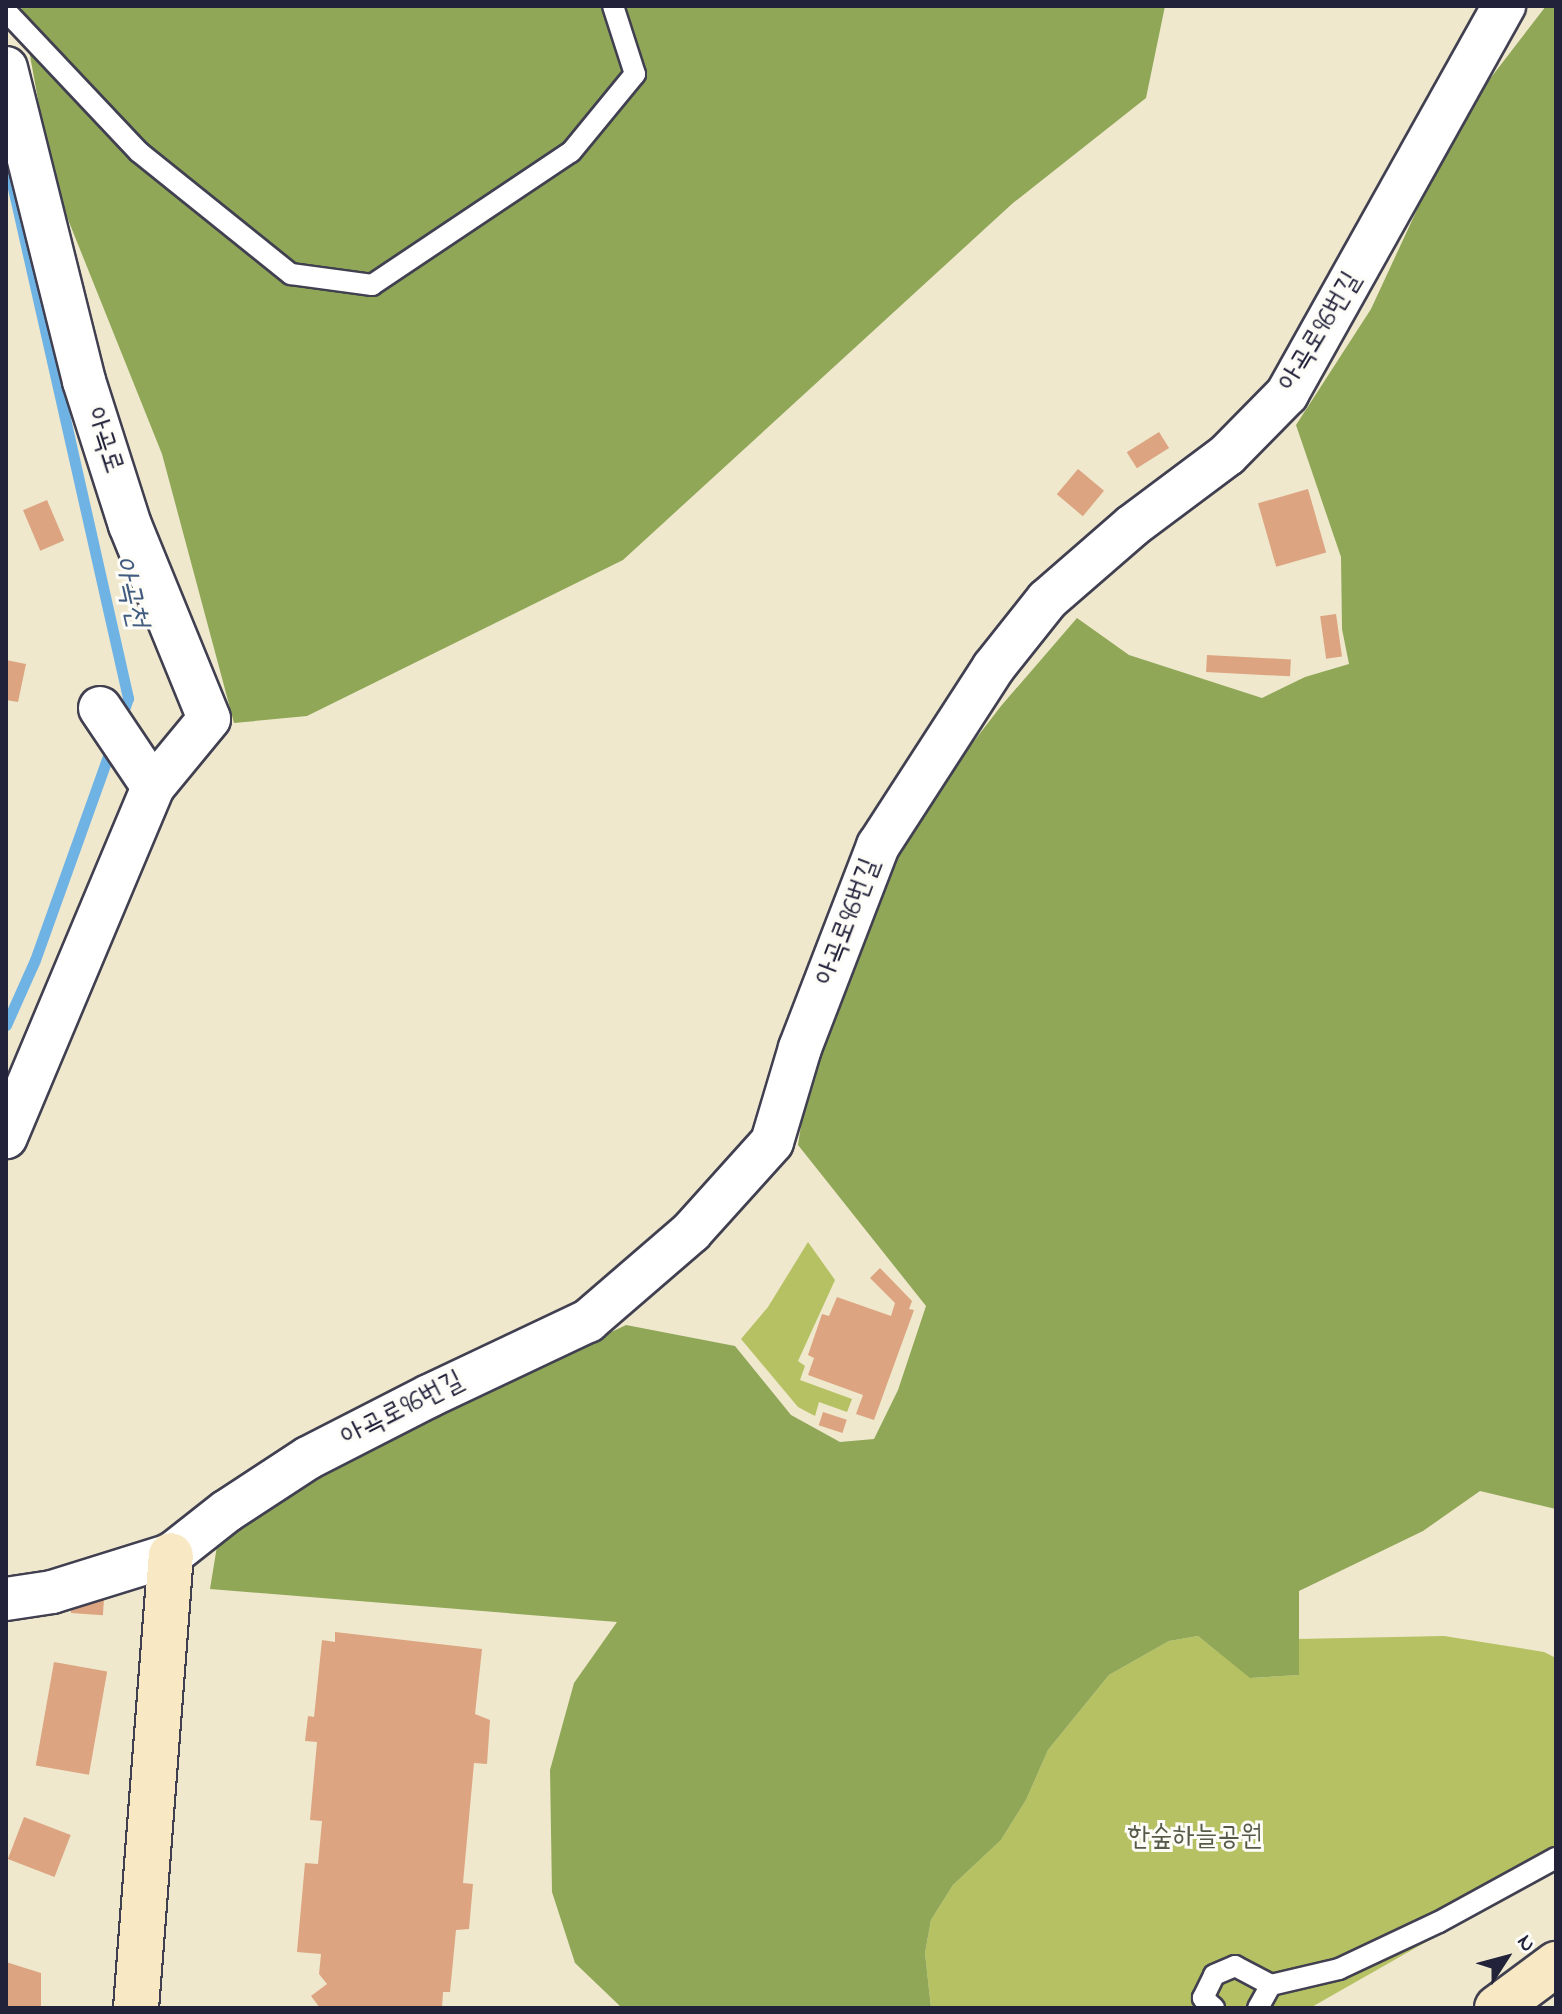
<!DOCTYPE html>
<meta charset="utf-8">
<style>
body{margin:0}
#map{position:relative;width:1562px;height:2014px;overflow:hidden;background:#efe8cd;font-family:"Indie Flower","Poor Story",sans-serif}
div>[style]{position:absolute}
.green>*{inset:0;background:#b5c162}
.forest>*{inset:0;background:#90a758}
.stream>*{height:11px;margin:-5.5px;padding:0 5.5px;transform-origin:5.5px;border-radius:5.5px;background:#6fb3e5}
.building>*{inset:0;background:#dca480;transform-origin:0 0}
.roads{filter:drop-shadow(2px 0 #414051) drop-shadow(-2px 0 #414051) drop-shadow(0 2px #414051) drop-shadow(0 -2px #414051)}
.lane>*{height:20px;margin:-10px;padding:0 10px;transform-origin:10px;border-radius:10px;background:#fff}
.street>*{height:42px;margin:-21px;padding:0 21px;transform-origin:21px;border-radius:21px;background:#fff}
.secondary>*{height:44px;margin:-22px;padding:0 22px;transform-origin:22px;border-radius:22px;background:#f8e8c3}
span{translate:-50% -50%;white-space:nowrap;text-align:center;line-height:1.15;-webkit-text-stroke:6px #fdfcf7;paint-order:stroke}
.street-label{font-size:28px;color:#22223b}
.park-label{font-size:28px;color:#555a49}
.water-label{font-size:30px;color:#415c7f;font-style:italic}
.frame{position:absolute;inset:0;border:8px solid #22223b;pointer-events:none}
.north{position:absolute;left:1466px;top:1918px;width:80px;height:80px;-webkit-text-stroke:6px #fdfcf7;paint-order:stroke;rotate:54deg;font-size:22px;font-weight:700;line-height:32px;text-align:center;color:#22223b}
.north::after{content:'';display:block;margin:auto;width:28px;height:36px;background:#22223b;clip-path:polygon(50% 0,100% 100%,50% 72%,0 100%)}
</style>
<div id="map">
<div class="green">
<i style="clip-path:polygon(808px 1242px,835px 1280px,798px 1361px,805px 1366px,800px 1380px,852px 1399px,847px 1412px,819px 1402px,815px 1416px,798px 1407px,741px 1339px,768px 1307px)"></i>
<i style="clip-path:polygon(1198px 1636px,1251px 1678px,1299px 1675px,1297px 1639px,1444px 1636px,1544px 1652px,1556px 1658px,1556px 1868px,1310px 2008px,931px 2008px,925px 1953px,931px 1920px,953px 1885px,1001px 1840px,1026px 1800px,1048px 1750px,1109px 1675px,1169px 1641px)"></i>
</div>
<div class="forest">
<i style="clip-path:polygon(21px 6px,1165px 6px,1146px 98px,1013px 203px,623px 560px,307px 716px,234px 723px,162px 454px,53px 182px)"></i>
<i style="clip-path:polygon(1546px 6px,1556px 6px,1556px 1509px,1480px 1491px,1423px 1531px,1299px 1591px,1299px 1675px,1250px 1678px,1198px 1636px,1169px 1641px,1109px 1675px,1048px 1750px,1026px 1800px,1001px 1840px,953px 1885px,931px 1920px,925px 1953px,931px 2008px,622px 2008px,575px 1963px,552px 1892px,550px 1770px,574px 1683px,617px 1622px,210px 1589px,217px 1546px,225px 1530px,421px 1423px,626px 1325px,735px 1346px,791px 1415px,840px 1442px,874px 1439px,898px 1390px,926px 1306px,798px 1145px,810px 1066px,901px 836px,1001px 706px,1077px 618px,1129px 655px,1262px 698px,1305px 677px,1349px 664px,1342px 629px,1341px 557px,1296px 425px,1371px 309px,1459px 119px)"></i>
</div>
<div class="stream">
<i style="left:6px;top:157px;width:555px;rotate:77.29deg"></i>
<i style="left:128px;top:698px;width:24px;rotate:109deg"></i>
<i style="left:6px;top:1025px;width:71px;rotate:-66deg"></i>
<i style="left:35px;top:960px;width:228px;rotate:-70.3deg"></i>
</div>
<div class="building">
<i style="left:1159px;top:432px;width:19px;height:38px;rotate:58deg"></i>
<i style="left:1078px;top:469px;width:34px;height:33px;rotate:40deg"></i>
<i style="left:1308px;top:489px;width:66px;height:52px;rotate:74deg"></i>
<i style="left:47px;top:500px;width:44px;height:26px;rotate:67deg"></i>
<i style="left:1336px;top:614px;width:43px;height:16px;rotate:82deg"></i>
<i style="left:1207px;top:655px;width:84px;height:17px;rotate:3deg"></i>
<i style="clip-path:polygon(6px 660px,26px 664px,18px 702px,6px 700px)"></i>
<i style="clip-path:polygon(880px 1268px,912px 1301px,909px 1309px,914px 1310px,874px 1420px,856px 1414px,863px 1395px,808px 1375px,814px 1358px,808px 1355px,822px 1314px,829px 1316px,837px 1297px,891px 1316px,895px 1303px,870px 1278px)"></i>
<i style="left:823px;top:1412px;width:25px;height:14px;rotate:18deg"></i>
<i style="left:72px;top:1598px;width:32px;height:15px;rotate:4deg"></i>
<i style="clip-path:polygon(335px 1632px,482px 1649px,475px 1714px,490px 1720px,487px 1764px,474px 1763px,463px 1883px,473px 1884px,469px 1929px,456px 1930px,450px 1992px,443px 1992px,442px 2008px,320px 2008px,311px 1996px,327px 1984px,319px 1974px,321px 1954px,297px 1952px,305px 1863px,318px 1864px,322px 1821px,310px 1820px,317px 1742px,305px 1741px,308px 1716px,314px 1717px,322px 1640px,335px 1642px)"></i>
<i style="left:54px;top:1662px;width:54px;height:105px;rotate:10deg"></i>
<i style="left:24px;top:1817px;width:50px;height:45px;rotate:21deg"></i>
<i style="clip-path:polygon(6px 1962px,41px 1973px,41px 2008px,6px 2008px)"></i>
</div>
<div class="roads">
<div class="lane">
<i style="left:6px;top:11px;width:194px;rotate:46.7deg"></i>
<i style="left:139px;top:152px;width:195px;rotate:38.8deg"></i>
<i style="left:291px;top:274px;width:82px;rotate:7.7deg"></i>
<i style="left:372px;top:285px;width:239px;rotate:-33.8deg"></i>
<i style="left:571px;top:152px;width:101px;rotate:-50.6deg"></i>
<i style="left:635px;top:74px;width:71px;rotate:-107.9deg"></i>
<i style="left:1214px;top:2008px;width:15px;rotate:-138deg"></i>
<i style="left:1203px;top:1998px;width:25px;rotate:-64deg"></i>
<i style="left:1214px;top:1975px;width:23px;rotate:-23deg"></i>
<i style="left:1235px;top:1966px;width:41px;rotate:27.8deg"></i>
<i style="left:1271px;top:1985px;width:70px;rotate:-13.2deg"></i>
<i style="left:1339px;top:1969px;width:110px;rotate:-25.2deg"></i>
<i style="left:1439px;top:1922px;width:133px;rotate:-28.7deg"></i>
<i style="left:1258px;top:2008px;width:26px;rotate:-61deg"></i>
</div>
<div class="street">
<i style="left:6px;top:68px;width:323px;rotate:76deg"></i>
<i style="left:84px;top:381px;width:151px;rotate:72.3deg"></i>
<i style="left:130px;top:525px;width:209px;rotate:67.8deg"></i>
<i style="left:209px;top:719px;width:88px;rotate:129.5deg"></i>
<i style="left:153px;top:787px;width:380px;rotate:112.8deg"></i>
<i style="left:100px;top:708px;width:95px;rotate:56.1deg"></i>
<i style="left:6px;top:1599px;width:47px;rotate:-8.7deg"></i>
<i style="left:52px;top:1592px;width:125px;rotate:-17.3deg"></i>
<i style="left:171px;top:1555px;width:71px;rotate:-38.2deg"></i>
<i style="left:227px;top:1511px;width:97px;rotate:-33.2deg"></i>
<i style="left:308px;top:1458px;width:136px;rotate:-27.1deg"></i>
<i style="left:429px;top:1396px;width:176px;rotate:-25.3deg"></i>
<i style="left:588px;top:1321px;width:136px;rotate:-40.8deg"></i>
<i style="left:691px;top:1232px;width:121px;rotate:-48deg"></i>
<i style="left:772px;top:1142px;width:98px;rotate:-73.4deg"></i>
<i style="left:800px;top:1048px;width:217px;rotate:-68.9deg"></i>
<i style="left:878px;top:846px;width:212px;rotate:-57.1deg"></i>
<i style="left:993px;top:668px;width:87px;rotate:-51.5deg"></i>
<i style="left:1047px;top:600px;width:113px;rotate:-41deg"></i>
<i style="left:1132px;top:526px;width:119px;rotate:-36.8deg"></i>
<i style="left:1227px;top:455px;width:86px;rotate:-45.5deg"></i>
<i style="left:1287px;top:394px;width:445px;rotate:-60.8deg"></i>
</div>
<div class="secondary">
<i style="left:136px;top:2008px;width:454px;rotate:-85.6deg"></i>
<i style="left:1497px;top:2008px;width:74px;rotate:-36.7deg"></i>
</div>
</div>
<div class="street-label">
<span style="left:1321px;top:332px;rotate:-59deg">아곡로96번길</span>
<span style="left:103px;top:441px;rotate:72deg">아곡로</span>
<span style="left:849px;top:922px;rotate:-69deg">아곡로96번길</span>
<span style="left:403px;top:1410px;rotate:-27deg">아곡로96번길</span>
</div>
<div class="park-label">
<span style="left:1195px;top:1838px">한숲하늘공원</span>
</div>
<div class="water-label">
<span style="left:129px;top:592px;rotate:77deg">아곡천</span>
</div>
<div class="frame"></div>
<div class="north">N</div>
</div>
